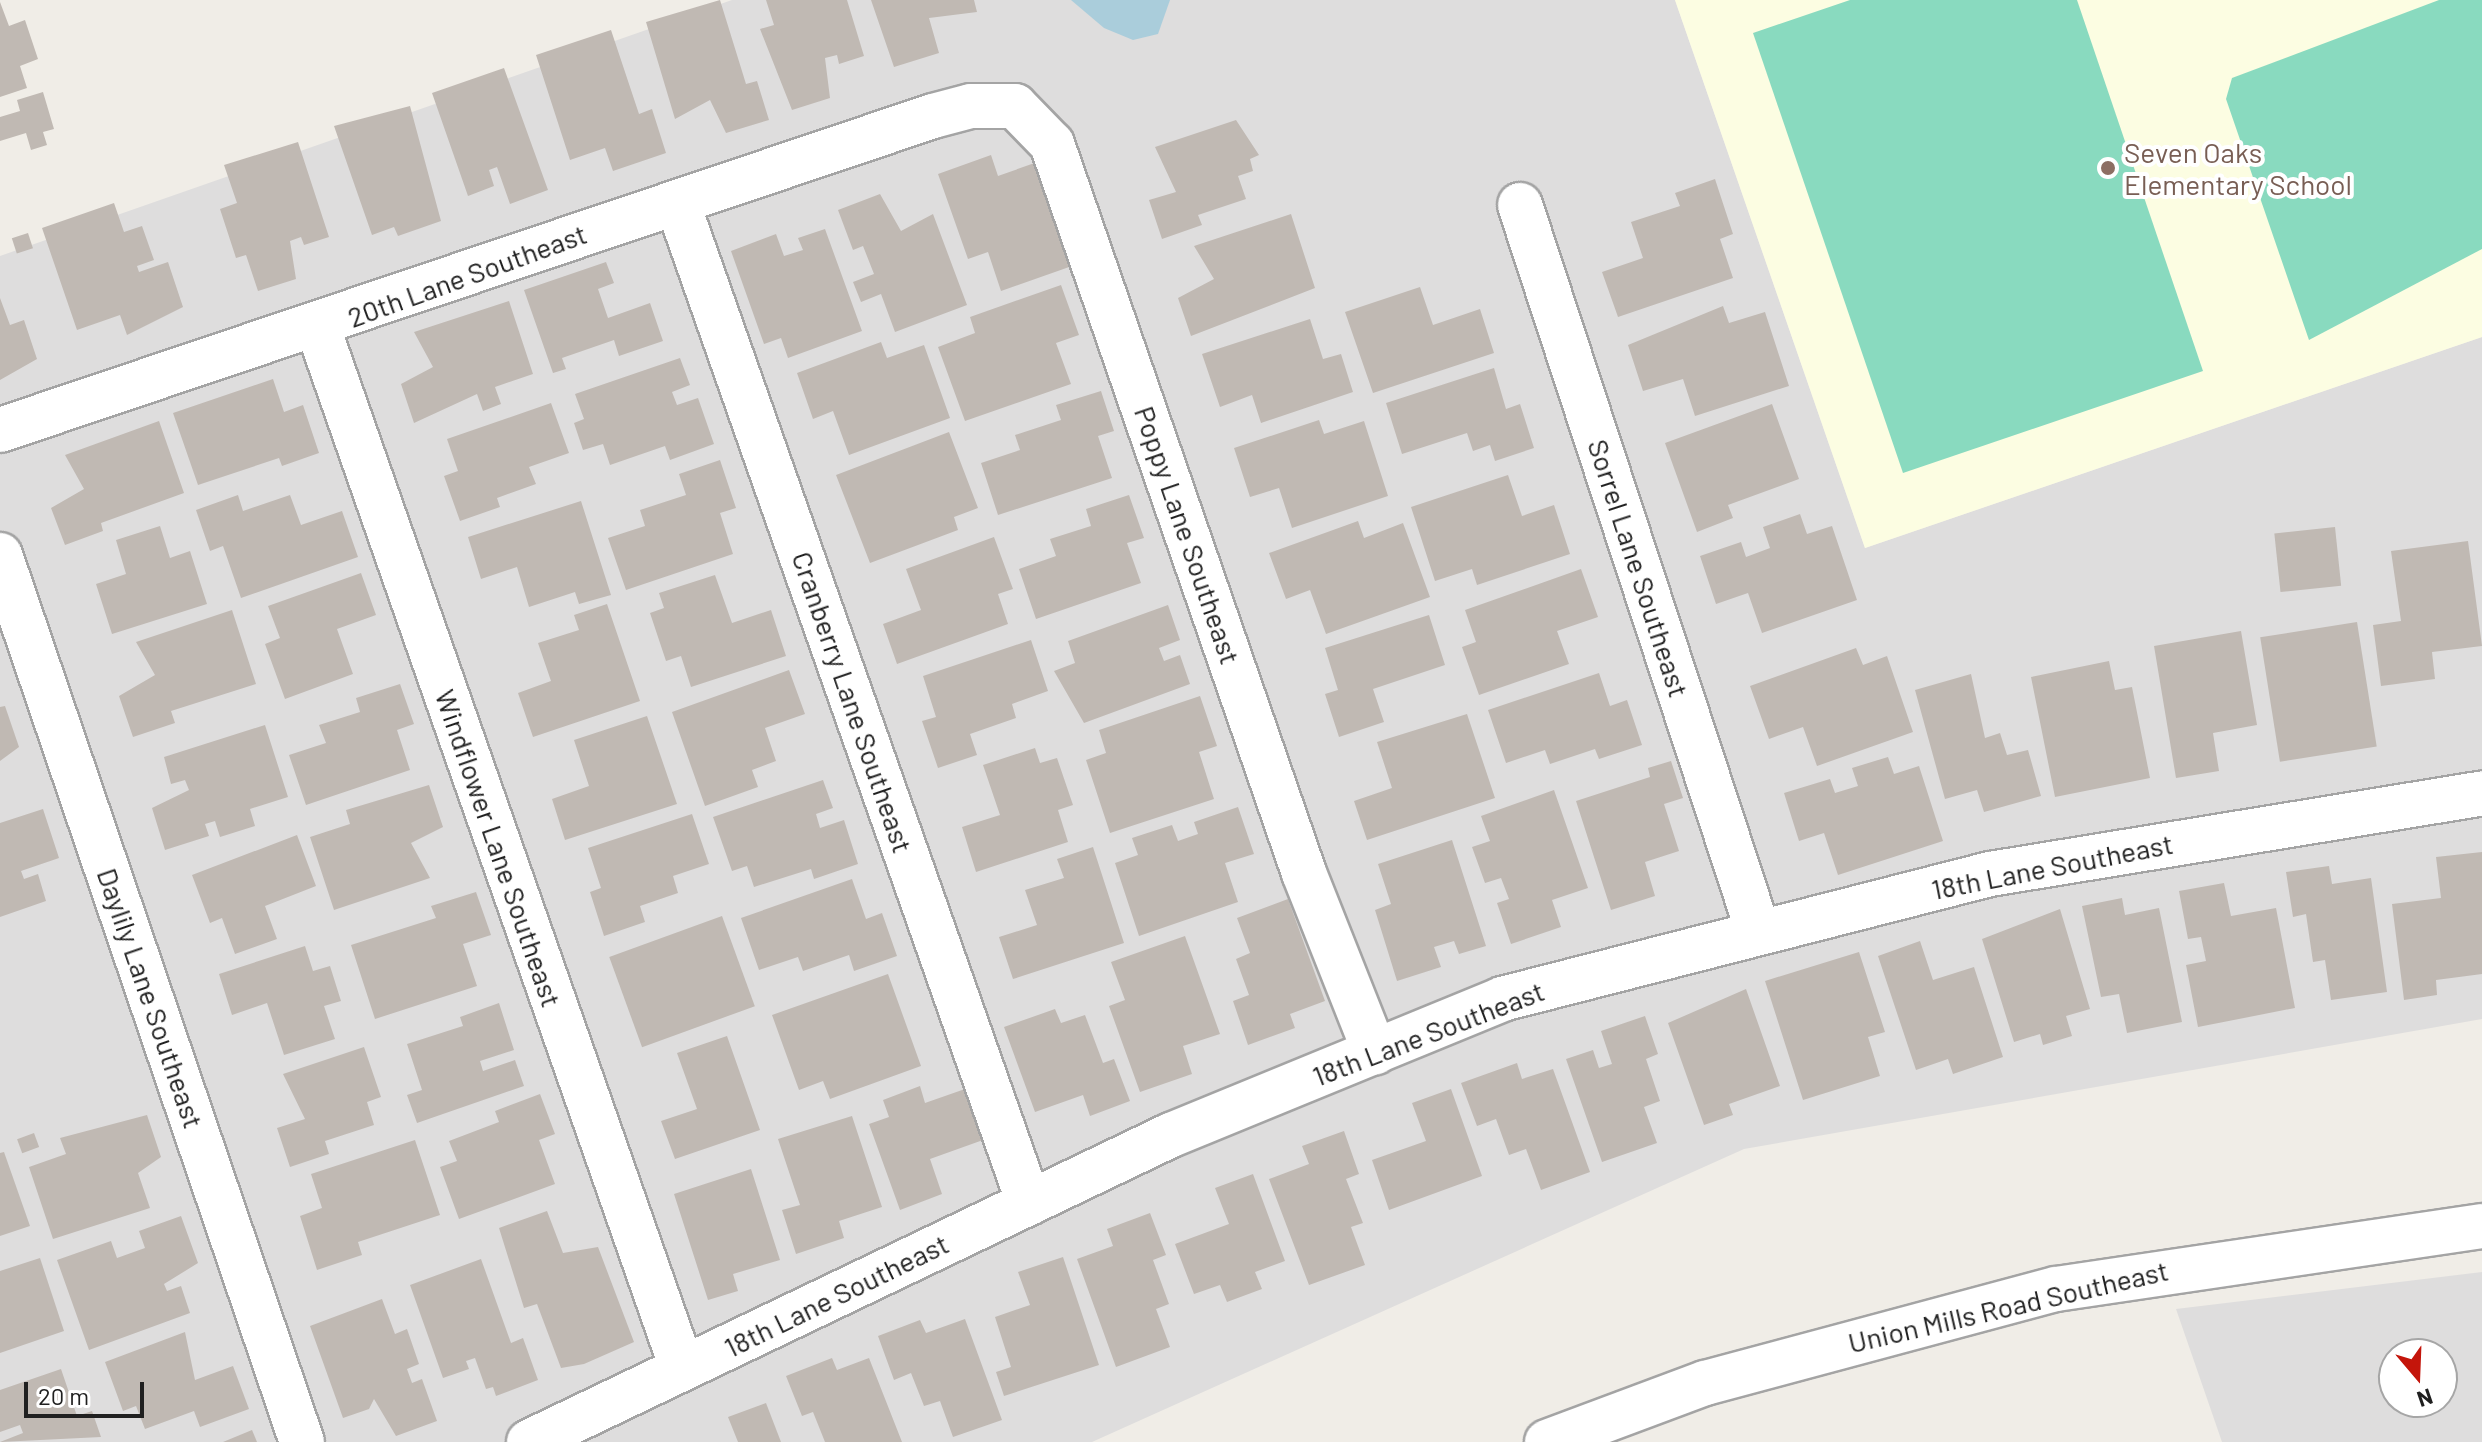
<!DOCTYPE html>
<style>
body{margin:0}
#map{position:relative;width:2482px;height:1442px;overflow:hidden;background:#f0ede7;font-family:Barlow,sans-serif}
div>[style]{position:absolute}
.residential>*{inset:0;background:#dedddd}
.education>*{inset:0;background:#fcfde2}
.pitch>*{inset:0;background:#89dabf}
.water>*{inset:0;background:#aacddb}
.building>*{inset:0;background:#c0b9b3;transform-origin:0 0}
.roads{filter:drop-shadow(2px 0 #a4a4a4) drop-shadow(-2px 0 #a4a4a4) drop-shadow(0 2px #a4a4a4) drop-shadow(0 -2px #a4a4a4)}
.minor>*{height:44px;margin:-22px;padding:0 22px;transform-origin:22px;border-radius:22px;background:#fff}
.tertiary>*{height:44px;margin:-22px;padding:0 22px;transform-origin:22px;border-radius:22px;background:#fff}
.dots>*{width:22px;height:22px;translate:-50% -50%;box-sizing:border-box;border:4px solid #fff;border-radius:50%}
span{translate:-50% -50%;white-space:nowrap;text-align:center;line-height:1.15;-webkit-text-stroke:8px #fff;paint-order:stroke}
.education-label{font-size:28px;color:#785e54}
.left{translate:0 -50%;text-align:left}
.street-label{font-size:28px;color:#202020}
.north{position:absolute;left:2378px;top:1338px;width:80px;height:80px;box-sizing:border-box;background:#fff;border:2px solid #a6a6a6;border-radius:50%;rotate:161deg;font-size:22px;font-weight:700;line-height:32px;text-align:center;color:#202020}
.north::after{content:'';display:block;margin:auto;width:28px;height:36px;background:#c4150b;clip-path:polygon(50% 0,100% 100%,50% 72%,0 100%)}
.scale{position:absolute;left:24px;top:1382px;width:120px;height:36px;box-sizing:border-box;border:4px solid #202020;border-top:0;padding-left:10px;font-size:24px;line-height:28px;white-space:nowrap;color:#202020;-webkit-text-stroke:6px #fff;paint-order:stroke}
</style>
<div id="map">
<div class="residential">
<i style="clip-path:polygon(732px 0,1675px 0,1865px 548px,2482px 337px,2482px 1019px,1744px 1149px,1092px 1442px,0 1442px,0 256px)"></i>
<i style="clip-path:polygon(evenodd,2482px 1272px,2482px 1442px,2222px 1442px,2176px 1309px,2482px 1272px,2442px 1354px,2442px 1402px,2394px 1402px,2394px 1354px,2442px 1354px)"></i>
</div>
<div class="education">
<i style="clip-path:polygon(1675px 0,2482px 0,2482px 337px,1865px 548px)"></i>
</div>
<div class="pitch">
<i style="clip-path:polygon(1850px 0,2077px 0,2203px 371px,1903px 473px,1753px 33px)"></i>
<i style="clip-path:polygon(2439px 0,2482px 0,2482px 249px,2309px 340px,2226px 99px,2232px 78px)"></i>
</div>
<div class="water">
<i style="clip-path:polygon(1071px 0,1170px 0,1158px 34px,1133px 40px,1104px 28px)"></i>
</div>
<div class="building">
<i style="clip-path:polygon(720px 0,746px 84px,757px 81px,769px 120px,726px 133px,710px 100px,675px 119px,646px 22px)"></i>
<i style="clip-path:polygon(766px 0,847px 0,864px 56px,839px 64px,837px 55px,825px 58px,830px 98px,792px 110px,760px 29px,774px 25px)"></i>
<i style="clip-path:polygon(871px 0,974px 0,977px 12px,929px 18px,939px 53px,894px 67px)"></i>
<i style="clip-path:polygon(0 2px,9px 26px,25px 20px,38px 59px,20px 66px,27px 88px,0 97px)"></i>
<i style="clip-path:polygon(611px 30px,639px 114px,652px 109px,666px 153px,613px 171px,605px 148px,570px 160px,536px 55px)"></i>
<i style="clip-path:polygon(504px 68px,548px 190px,510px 204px,497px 167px,489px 170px,494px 186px,468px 196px,432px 93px)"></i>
<i style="clip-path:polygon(43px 92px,54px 129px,43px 132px,47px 145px,31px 150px,26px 133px,0 141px,0 117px,20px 111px,17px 100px)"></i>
<i style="clip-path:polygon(410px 106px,441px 221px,398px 236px,394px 227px,372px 235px,334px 126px)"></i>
<i style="clip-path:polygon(1236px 120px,1259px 155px,1250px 159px,1253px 171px,1238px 176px,1246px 199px,1198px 215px,1202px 225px,1162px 239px,1149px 200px,1176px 192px,1155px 147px)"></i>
<i style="clip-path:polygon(298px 142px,329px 237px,304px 245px,301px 237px,290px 241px,296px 279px,258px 291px,246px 255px,236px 258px,220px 209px,237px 203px,224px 165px)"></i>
<i style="clip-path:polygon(991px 155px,998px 176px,1043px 160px,1072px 266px,1001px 291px,988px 252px,968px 259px,938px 174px)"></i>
<i style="clip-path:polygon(1715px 179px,1733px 234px,1720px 239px,1733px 278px,1618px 317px,1602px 272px,1643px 258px,1631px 222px,1680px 206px,1675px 193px)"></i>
<i style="clip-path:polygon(880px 194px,901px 231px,933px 214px,967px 305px,895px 332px,881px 294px,861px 302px,853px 282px,874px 274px,863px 246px,853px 250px,838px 210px)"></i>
<i style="clip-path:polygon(114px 203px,124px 232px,142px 226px,154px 260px,137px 266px,139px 272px,168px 262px,183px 307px,127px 335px,120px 315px,77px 330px,42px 228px)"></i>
<i style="clip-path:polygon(1291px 214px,1315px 288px,1191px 336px,1178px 298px,1214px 279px,1194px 246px)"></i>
<i style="clip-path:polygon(825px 229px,862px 331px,788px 358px,781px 338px,764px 344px,731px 251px,776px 234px,784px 256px,803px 250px,798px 238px)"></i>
<i style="left:28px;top:233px;width:16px;height:17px;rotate:72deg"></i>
<i style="clip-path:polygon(606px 262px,614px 283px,598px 289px,608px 318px,650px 303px,663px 341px,619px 356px,614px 340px,562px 358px,566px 369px,553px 373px,524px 290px)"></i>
<i style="clip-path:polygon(1061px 285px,1079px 335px,1056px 343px,1071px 384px,965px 421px,938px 347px,975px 333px,970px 317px)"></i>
<i style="clip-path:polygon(1420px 287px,1433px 325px,1480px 309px,1494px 353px,1373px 393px,1345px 312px)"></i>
<i style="clip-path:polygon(0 298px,10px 325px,24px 320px,37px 359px,0 380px)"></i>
<i style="clip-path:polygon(509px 301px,533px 374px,495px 387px,501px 404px,483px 411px,477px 394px,414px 423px,401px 384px,433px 367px,414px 332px)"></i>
<i style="clip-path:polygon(1723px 306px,1729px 323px,1765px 312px,1789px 386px,1695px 416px,1683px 379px,1643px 391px,1628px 345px)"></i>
<i style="clip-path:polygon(1310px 319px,1323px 359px,1341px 354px,1353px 392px,1261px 423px,1252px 395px,1220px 407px,1202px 354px)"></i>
<i style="clip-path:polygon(881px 342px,887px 358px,924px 345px,950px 418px,849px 455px,833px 411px,813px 419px,797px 373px)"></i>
<i style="clip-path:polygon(680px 358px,690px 385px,672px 392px,677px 405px,698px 398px,714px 444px,670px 460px,665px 446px,610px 465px,603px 444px,583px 450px,574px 423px,584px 419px,575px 394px)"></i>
<i style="clip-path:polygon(1494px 368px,1506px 409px,1520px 404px,1534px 448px,1495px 461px,1490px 445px,1473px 451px,1467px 433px,1402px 454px,1386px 403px)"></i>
<i style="clip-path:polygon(273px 379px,284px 412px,303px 405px,319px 453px,282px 466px,279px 458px,198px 485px,173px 413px)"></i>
<i style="clip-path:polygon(1101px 391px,1114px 431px,1098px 436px,1112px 478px,998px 515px,981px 463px,1020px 450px,1015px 435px,1061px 420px,1056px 405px)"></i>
<i style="clip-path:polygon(551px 403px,569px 453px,529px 467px,536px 484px,497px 498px,500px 507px,460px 521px,444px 476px,458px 471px,447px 439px)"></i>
<i style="clip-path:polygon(1772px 404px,1799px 479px,1728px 505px,1733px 518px,1697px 532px,1665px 443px)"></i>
<i style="clip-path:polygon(1319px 420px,1324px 434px,1364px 421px,1388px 496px,1292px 528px,1279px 488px,1250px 497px,1234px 448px)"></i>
<i style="clip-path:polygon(159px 421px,184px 493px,101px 523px,103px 531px,65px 545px,51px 508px,84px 489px,65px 455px)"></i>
<i style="clip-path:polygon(949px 432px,978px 508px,954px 517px,958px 530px,870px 563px,836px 475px)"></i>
<i style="clip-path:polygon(720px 460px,736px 508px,720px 513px,733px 554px,626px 590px,608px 538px,645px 526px,640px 510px,686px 495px,679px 474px)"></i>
<i style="clip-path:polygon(1508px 475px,1522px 516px,1554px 505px,1570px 554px,1477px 585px,1472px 569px,1435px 581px,1411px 507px)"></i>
<i style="clip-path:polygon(238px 495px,243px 511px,290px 495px,301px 525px,342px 511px,358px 557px,241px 598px,223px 546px,210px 551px,196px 510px)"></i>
<i style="clip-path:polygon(1129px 495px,1144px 538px,1127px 543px,1141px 583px,1036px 619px,1019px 569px,1056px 556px,1050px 539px,1091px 526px,1086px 509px)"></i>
<i style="clip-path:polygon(581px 501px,611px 595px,579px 604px,575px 592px,529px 607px,517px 567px,481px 579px,468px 537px)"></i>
<i style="clip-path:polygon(1800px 514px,1807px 534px,1832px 526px,1857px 600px,1762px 633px,1748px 593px,1716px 604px,1700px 556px,1741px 542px,1746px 557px,1770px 548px,1763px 527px)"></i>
<i style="clip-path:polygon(1358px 521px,1364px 538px,1403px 523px,1430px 597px,1326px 634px,1310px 590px,1286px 599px,1269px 553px)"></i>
<i style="clip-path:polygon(160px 526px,170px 558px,190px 551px,207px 604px,112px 634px,96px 584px,126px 574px,116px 540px)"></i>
<i style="left:2335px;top:527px;width:59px;height:61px;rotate:84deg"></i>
<i style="clip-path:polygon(994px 537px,1013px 589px,998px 594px,1008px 624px,897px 664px,883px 624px,921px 610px,906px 569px)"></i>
<i style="clip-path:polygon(2468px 541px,2482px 646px,2432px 652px,2435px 679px,2381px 686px,2373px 625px,2401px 621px,2391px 551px)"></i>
<i style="clip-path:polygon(1581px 569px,1598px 617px,1557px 631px,1569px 664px,1479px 695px,1462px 647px,1476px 642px,1465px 610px)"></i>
<i style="clip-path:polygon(361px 573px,376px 615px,337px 629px,353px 674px,285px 699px,265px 644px,280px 638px,268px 606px)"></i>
<i style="clip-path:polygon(715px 575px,732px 623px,771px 610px,786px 656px,691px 687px,681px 656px,666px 661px,650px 613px,664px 608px,659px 593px)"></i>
<i style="clip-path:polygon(607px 604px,640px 701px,533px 737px,518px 693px,551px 681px,538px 643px,579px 630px,574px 615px)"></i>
<i style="clip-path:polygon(1168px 605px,1180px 640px,1159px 648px,1164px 661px,1180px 655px,1190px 684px,1084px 723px,1054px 671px,1075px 663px,1068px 641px)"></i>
<i style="clip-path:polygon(232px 610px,256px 684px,171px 711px,175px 723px,133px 737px,119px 696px,155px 675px,136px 642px)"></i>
<i style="clip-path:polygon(1429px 615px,1445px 665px,1373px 689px,1384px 722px,1339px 737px,1325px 694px,1338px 690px,1325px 648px)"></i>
<i style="left:2357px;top:622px;width:126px;height:98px;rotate:81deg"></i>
<i style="clip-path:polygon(2241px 631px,2257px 725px,2213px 733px,2219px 771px,2176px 778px,2154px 646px)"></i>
<i style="clip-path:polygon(1031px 640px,1048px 691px,1012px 704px,1016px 718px,970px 734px,977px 755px,938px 768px,922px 721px,936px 717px,923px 676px)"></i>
<i style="clip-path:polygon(1856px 648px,1863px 665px,1887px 656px,1913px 732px,1817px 766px,1803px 727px,1769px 739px,1750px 686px)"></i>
<i style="clip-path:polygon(2109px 661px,2115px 690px,2132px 687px,2150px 778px,2055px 797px,2031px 677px)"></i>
<i style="clip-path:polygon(789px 670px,805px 714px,765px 728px,776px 761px,752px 770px,758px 787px,705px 806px,672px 712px)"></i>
<i style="clip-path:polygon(1599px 673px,1610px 706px,1627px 700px,1642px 745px,1599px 759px,1595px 749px,1550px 764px,1545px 750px,1506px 763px,1488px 710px)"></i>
<i style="clip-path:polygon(1971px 674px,1985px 738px,2000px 733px,2007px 755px,2028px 750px,2041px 796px,1984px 812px,1977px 790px,1945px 799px,1915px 690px)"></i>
<i style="clip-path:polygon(400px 684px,414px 724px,397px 730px,410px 770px,306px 805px,289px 755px,326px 743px,319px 725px,360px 712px,356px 698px)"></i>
<i style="clip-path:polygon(1200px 696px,1217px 746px,1199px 752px,1214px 799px,1110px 833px,1086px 760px,1106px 753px,1099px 730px)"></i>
<i style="clip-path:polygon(5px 706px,19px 747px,0 761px,0 707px)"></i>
<i style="clip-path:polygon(1467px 714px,1495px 798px,1367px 840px,1354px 801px,1392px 788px,1377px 742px)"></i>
<i style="clip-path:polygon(647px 716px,677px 804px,565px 840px,552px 799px,589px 786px,574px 740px)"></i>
<i style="clip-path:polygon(265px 725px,288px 797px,250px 809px,255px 826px,220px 837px,215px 821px,205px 824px,209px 836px,165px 850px,152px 808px,189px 790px,185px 780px,171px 784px,164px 757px)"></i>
<i style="clip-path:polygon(1035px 748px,1040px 763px,1057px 758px,1073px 805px,1058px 810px,1068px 842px,976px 872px,962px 827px,1000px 815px,983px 765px)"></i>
<i style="clip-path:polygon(1888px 757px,1894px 774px,1919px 766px,1943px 841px,1838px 875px,1824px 833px,1799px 841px,1784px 793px,1830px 779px,1835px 793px,1858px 786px,1852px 768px)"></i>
<i style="clip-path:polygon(1671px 761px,1683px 798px,1664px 804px,1679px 851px,1645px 862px,1655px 896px,1611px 910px,1576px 801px,1650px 777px,1648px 768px)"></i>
<i style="clip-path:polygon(823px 780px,833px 808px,816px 814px,820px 828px,844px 820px,858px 864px,814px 879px,811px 869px,754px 887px,747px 866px,732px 871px,713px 817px)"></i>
<i style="clip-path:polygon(429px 785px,443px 827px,411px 843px,430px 878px,334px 910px,310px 837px,350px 824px,346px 810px)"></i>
<i style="clip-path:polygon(1554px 790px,1588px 888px,1552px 900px,1561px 927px,1511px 944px,1497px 903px,1509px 899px,1501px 878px,1485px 883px,1472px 847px,1490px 841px,1481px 816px)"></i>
<i style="clip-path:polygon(1238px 807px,1254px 854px,1225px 863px,1238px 902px,1139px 936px,1115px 863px,1138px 855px,1132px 838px,1172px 825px,1178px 841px,1198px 834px,1194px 822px)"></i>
<i style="clip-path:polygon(43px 809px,59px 858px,21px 871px,24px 879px,38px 874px,46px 901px,0 917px,0 823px)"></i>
<i style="clip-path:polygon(692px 814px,709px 864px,673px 876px,678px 893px,640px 906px,645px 922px,604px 936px,590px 892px,601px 888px,588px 848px)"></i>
<i style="clip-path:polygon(297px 835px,316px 886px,265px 906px,277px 939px,235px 954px,222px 918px,210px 923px,192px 875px)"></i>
<i style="clip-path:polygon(1452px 840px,1486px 946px,1459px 954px,1454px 941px,1434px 947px,1441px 967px,1397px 981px,1375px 910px,1391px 904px,1378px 864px)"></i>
<i style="clip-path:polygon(1093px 847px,1124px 943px,1013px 979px,999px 937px,1037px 925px,1025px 890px,1064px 878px,1057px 859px)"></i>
<i style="clip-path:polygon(2482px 852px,2482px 974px,2436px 980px,2437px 995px,2404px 1000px,2392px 904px,2441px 898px,2436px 857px)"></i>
<i style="clip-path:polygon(2329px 866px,2332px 884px,2371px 878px,2387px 992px,2331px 1000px,2325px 960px,2313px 962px,2306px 914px,2293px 917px,2286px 872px)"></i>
<i style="clip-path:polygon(852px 879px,866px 919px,882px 913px,897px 956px,854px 971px,849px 955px,803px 971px,798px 957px,759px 970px,741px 918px)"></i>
<i style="clip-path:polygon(2224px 883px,2231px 916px,2276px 908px,2295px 1008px,2198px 1027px,2186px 965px,2206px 961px,2201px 937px,2188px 939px,2179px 891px)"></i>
<i style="clip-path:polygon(476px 892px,491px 935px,463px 944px,477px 986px,375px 1019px,351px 945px,436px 918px,431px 906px)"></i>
<i style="clip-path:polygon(2122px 898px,2125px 915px,2159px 908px,2182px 1022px,2127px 1033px,2119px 994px,2101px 997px,2082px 906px)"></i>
<i style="clip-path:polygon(1288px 899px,1325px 1001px,1290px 1014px,1295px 1028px,1248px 1045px,1233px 1001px,1249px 995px,1236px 959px,1250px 953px,1237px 918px)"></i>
<i style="clip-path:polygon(2060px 909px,2090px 1009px,2066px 1016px,2072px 1036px,2043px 1045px,2040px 1034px,2014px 1042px,1982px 939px)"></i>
<i style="left:722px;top:916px;width:96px;height:120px;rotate:70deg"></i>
<i style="clip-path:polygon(1185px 936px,1220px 1034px,1183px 1046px,1192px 1074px,1140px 1092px,1109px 1006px,1125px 1000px,1111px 962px)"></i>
<i style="clip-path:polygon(1920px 941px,1933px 980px,1974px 967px,2003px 1057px,1953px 1074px,1948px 1059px,1916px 1070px,1878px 956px)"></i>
<i style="clip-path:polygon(305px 946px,313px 971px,330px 966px,341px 1001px,324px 1006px,335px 1039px,284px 1055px,267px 1003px,232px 1015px,219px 974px)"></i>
<i style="clip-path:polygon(1859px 952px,1885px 1032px,1868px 1037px,1880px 1076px,1803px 1100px,1765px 981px)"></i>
<i style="clip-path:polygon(888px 974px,921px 1066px,830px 1099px,823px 1081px,799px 1090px,772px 1015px)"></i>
<i style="clip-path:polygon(1746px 989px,1780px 1086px,1729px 1104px,1733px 1115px,1704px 1125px,1668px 1023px)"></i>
<i style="clip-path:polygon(499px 1003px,514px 1050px,480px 1061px,483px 1071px,515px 1060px,524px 1086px,417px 1123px,407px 1095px,422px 1090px,407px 1044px,463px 1026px,460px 1017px)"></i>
<i style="clip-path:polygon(1055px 1009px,1061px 1023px,1085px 1015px,1103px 1063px,1114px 1059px,1130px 1101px,1090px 1116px,1083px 1095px,1035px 1112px,1004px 1027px)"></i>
<i style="clip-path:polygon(1645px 1016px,1658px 1054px,1646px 1059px,1660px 1101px,1644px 1107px,1657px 1143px,1602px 1162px,1566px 1059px,1593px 1050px,1599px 1068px,1612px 1064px,1601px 1031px)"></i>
<i style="clip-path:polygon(727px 1036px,760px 1130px,675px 1159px,661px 1121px,697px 1109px,677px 1053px)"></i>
<i style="clip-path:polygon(364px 1047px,381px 1097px,367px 1102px,374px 1125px,325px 1141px,329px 1154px,290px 1167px,277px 1128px,305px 1119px,283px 1074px)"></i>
<i style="clip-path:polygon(1517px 1063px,1522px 1079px,1553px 1069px,1590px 1172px,1541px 1190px,1526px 1149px,1509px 1155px,1496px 1119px,1477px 1126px,1461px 1083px)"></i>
<i style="clip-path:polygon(920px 1086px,925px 1103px,965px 1089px,983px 1140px,930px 1159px,942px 1194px,900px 1210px,869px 1124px,889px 1117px,883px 1100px)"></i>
<i style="clip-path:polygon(1451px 1089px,1482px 1176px,1389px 1210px,1372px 1160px,1426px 1141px,1412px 1103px)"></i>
<i style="clip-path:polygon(540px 1094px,555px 1134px,539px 1140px,555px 1184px,459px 1219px,440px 1167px,457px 1161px,449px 1141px,499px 1122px,495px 1111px)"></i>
<i style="clip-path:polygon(147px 1115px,161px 1157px,138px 1173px,150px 1208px,53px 1239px,29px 1167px,66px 1154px,60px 1138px)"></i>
<i style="clip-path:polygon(852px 1116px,882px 1207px,839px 1221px,844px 1238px,796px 1254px,782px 1210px,800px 1205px,778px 1139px)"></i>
<i style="clip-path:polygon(1344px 1131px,1359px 1174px,1346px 1179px,1363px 1223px,1351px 1227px,1365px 1265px,1309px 1285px,1269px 1179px,1309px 1164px,1302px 1146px)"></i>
<i style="left:34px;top:1133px;width:15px;height:18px;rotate:70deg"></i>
<i style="clip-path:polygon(415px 1140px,440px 1215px,358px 1242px,362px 1255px,317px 1270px,300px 1216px,322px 1208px,311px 1174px)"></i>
<i style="clip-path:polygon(4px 1152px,30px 1226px,0 1236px,0 1153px)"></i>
<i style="clip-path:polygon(751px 1169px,780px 1260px,733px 1274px,738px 1291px,708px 1300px,674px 1194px)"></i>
<i style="clip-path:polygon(1253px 1174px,1285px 1261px,1255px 1272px,1262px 1289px,1227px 1302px,1220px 1285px,1194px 1294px,1175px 1244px,1229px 1224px,1215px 1188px)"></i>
<i style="clip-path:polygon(547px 1211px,563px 1253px,598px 1247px,634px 1342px,584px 1364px,561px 1368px,537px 1304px,524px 1308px,499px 1228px)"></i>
<i style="clip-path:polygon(1150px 1213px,1166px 1255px,1153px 1260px,1169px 1304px,1156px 1309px,1170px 1347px,1116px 1367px,1077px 1259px,1113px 1246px,1107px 1229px)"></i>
<i style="clip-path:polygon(181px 1216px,198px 1263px,164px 1284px,167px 1291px,181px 1286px,190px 1313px,89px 1350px,57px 1260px,111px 1241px,117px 1258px,145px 1248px,139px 1231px)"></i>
<i style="clip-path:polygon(1063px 1257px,1099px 1365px,1004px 1396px,996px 1372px,1011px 1367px,995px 1317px,1030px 1305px,1018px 1272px)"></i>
<i style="clip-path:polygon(40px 1258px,64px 1331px,0 1353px,0 1271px)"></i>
<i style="clip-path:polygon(481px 1259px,511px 1343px,523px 1338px,538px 1380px,496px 1396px,493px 1387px,486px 1389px,475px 1358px,466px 1361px,469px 1369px,443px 1378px,410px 1285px)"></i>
<i style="clip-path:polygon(382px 1299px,395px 1334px,407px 1329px,419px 1364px,407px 1369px,412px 1383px,422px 1379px,437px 1421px,396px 1436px,374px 1399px,369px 1409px,343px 1418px,310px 1326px)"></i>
<i style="clip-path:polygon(965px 1319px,1002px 1420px,953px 1437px,940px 1401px,924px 1406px,911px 1373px,894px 1380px,878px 1336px,920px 1320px,926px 1333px)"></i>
<i style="clip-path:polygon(185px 1332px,195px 1380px,233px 1366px,249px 1409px,200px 1427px,194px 1411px,145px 1429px,136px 1406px,123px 1411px,105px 1362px)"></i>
<i style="clip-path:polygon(832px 1358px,837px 1370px,869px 1358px,902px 1442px,825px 1442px,813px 1412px,802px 1416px,786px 1376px)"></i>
<i style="clip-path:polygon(61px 1369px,77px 1416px,92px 1411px,101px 1437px,0 1442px,23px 1433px,20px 1425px,0 1432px,0 1390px)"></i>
<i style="clip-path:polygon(766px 1403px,781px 1442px,738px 1442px,728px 1417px)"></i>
<i style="clip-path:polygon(252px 1430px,257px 1442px,223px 1442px)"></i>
</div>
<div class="roads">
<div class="minor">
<i style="left:677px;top:202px;width:1061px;rotate:70.63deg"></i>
<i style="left:1520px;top:205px;width:764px;rotate:71.85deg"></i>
<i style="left:318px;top:328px;width:1102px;rotate:70.71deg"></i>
<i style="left:0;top:430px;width:984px;rotate:-18.6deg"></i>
<i style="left:933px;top:116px;width:39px;rotate:-15deg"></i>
<i style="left:971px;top:106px;width:44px"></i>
<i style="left:1015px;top:106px;width:53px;rotate:45.8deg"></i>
<i style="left:1052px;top:144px;width:771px;rotate:70.93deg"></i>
<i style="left:1304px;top:873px;width:193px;rotate:68.4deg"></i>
<i style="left:0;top:555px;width:937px;rotate:71.2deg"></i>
<i style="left:529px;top:1442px;width:712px;rotate:-25.56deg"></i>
<i style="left:1171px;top:1135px;width:358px;rotate:-22.3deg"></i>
<i style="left:1502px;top:999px;width:504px;rotate:-14.37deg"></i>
<i style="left:1990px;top:874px;width:499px;rotate:-9.3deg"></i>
</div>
<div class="tertiary">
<i style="left:1547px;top:1442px;width:169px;rotate:-20.5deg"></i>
<i style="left:1705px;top:1383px;width:363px;rotate:-15deg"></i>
<i style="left:2056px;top:1289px;width:431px;rotate:-8.4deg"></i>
</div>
</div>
<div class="dots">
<i style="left:2108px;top:168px;background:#8d6e63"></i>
</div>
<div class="education-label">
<span class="left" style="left:2124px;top:168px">Seven Oaks<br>Elementary School</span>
</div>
<div class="street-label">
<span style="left:467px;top:275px;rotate:-20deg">20th Lane Southeast</span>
<span style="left:1188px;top:535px;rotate:71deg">Poppy Lane Southeast</span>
<span style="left:1639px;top:568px;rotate:72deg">Sorrel Lane Southeast</span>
<span style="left:853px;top:702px;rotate:71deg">Cranberry Lane Southeast</span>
<span style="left:499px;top:848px;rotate:71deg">Windflower Lane Southeast</span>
<span style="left:2052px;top:866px;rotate:-11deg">18th Lane Southeast</span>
<span style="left:151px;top:998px;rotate:71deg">Daylily Lane Southeast</span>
<span style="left:1428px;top:1033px;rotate:-21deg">18th Lane Southeast</span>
<span style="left:836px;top:1295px;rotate:-26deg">18th Lane Southeast</span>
<span style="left:2008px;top:1306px;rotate:-13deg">Union Mills Road Southeast</span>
</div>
<div class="north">N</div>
<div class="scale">20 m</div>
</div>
